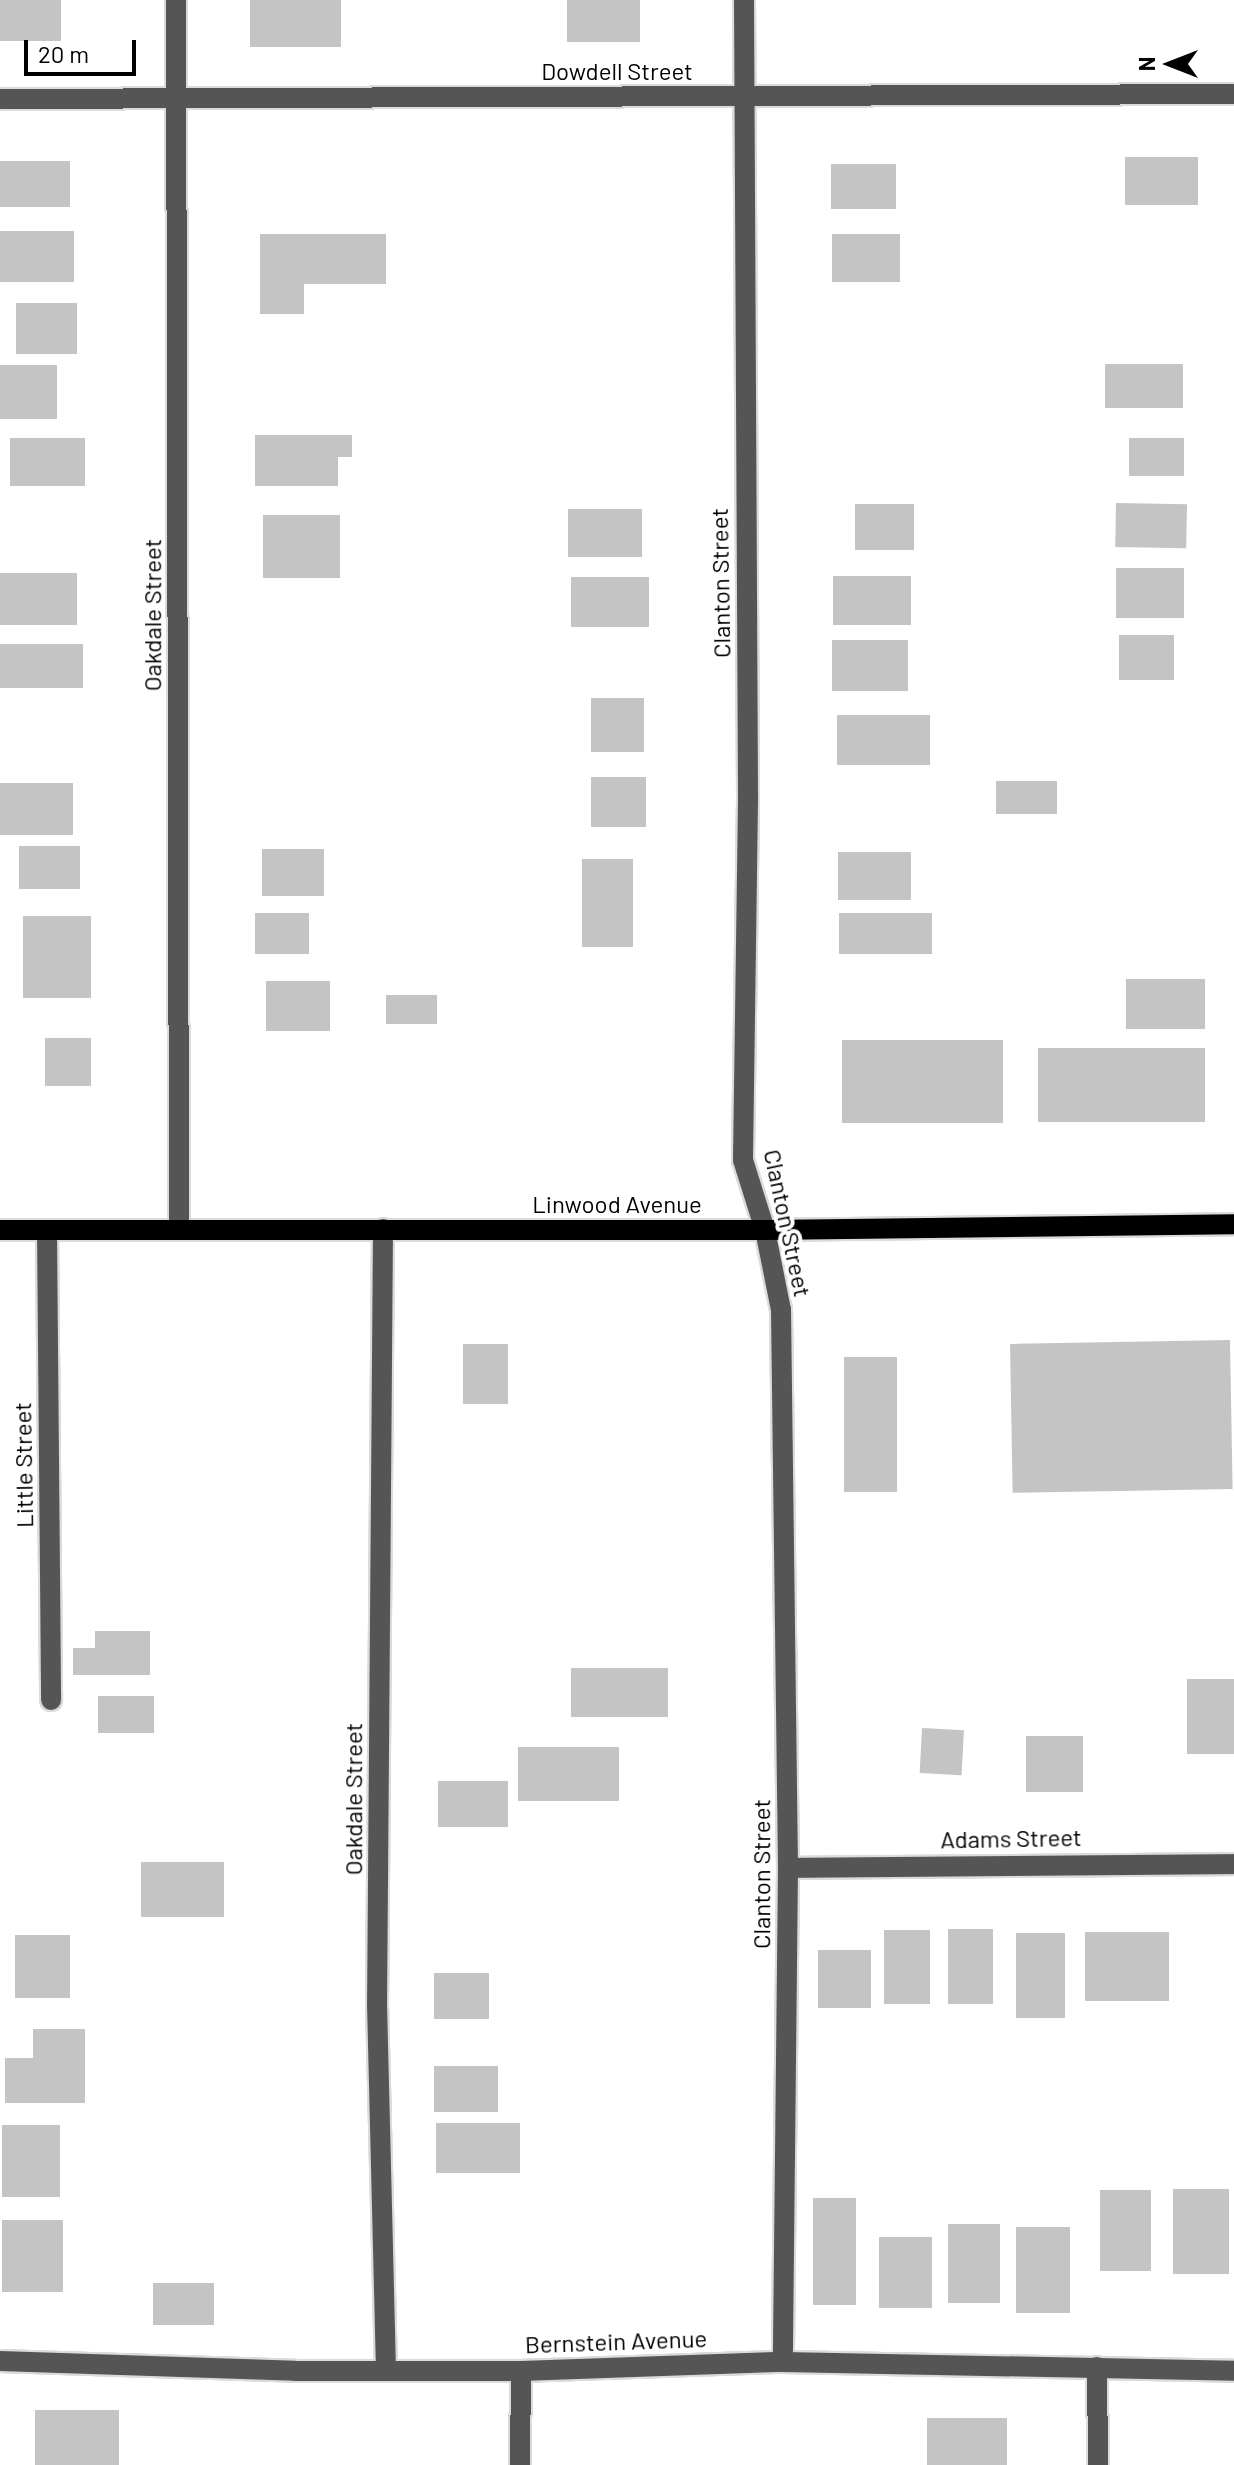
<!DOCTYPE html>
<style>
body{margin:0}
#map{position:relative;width:1234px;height:2465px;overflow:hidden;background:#fff;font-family:Barlow,sans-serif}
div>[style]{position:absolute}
.building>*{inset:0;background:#c4c4c4;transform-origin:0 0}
.roads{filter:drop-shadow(2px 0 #dbdbdb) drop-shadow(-2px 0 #dbdbdb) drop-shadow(0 2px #dbdbdb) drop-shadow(0 -2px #dbdbdb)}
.minor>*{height:20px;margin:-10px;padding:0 10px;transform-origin:10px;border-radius:10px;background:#555}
.major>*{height:20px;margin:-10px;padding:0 10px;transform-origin:10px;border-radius:10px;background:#000}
span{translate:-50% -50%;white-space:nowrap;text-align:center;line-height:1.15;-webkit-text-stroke:8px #fff;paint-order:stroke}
.street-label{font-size:24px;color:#000}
.north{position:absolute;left:1130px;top:24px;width:80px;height:80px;-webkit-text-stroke:6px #fff;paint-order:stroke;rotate:270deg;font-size:22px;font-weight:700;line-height:32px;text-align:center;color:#000}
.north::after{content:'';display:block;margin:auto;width:28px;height:36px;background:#000;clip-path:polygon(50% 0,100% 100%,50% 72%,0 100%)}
.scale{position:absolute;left:24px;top:40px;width:112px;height:36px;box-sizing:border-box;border:4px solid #000;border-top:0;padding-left:10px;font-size:24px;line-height:28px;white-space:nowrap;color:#000;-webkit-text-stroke:6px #fff;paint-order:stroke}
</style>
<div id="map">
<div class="building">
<i style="left:0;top:0;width:61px;height:41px"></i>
<i style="left:250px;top:0;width:91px;height:47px"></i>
<i style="left:567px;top:0;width:73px;height:42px"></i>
<i style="left:1125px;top:157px;width:73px;height:48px"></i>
<i style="left:0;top:161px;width:70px;height:46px"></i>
<i style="left:831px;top:164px;width:65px;height:45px"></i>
<i style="left:0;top:231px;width:74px;height:51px"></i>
<i style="clip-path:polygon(260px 234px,386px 234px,386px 284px,304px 284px,304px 314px,260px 314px)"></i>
<i style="left:832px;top:234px;width:68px;height:48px"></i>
<i style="left:16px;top:303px;width:61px;height:51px"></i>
<i style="left:1105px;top:364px;width:78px;height:44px"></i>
<i style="left:0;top:365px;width:57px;height:54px"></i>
<i style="clip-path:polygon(255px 435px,352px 435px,352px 457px,338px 457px,338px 486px,255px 486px)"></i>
<i style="left:10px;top:438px;width:75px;height:48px"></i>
<i style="left:1129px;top:438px;width:55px;height:38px"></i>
<i style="left:1116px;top:503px;width:71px;height:44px;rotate:1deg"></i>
<i style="left:855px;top:504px;width:59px;height:46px"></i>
<i style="left:568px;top:509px;width:74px;height:48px"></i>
<i style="left:263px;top:515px;width:77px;height:63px"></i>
<i style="left:1116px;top:568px;width:68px;height:50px"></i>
<i style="left:0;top:573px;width:77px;height:52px"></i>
<i style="left:833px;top:576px;width:78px;height:49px"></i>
<i style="left:571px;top:577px;width:78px;height:50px"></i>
<i style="left:1119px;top:635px;width:55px;height:45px"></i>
<i style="left:832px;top:640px;width:76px;height:51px"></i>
<i style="left:0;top:644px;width:83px;height:44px"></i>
<i style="left:591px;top:698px;width:53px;height:54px"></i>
<i style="left:837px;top:715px;width:93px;height:50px"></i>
<i style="left:591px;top:777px;width:55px;height:50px"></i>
<i style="left:996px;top:781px;width:61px;height:33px"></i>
<i style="left:0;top:783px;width:73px;height:52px"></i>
<i style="left:19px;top:846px;width:61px;height:43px"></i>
<i style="left:262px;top:849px;width:62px;height:47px"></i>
<i style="left:838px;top:852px;width:73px;height:48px"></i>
<i style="left:582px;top:859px;width:51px;height:88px"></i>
<i style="left:255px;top:913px;width:54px;height:41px"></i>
<i style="left:839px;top:913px;width:93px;height:41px"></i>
<i style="left:23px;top:916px;width:68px;height:82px"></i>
<i style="left:1126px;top:979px;width:79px;height:50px"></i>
<i style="left:266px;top:981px;width:64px;height:50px"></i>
<i style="left:386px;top:995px;width:51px;height:29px"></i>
<i style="left:45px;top:1038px;width:46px;height:48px"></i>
<i style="left:842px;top:1040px;width:161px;height:83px"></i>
<i style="left:1038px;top:1048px;width:167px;height:74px"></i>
<i style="left:1230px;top:1340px;width:149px;height:220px;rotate:89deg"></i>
<i style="left:463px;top:1344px;width:45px;height:60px"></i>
<i style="left:844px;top:1357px;width:53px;height:135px"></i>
<i style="clip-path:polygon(95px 1631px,150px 1631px,150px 1675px,73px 1675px,73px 1648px,95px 1648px)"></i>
<i style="left:571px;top:1668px;width:97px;height:49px"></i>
<i style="left:1187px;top:1679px;width:47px;height:75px"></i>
<i style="left:98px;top:1696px;width:56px;height:37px"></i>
<i style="left:922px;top:1728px;width:42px;height:45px;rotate:3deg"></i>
<i style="left:1026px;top:1736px;width:57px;height:56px"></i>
<i style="left:518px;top:1747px;width:101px;height:54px"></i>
<i style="left:438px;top:1781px;width:70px;height:46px"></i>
<i style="left:141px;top:1862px;width:83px;height:55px"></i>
<i style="left:948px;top:1929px;width:45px;height:75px"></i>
<i style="left:884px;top:1930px;width:46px;height:74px"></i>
<i style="left:1085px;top:1932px;width:84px;height:69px"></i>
<i style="left:1016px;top:1933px;width:49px;height:85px"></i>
<i style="left:15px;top:1935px;width:55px;height:63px"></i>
<i style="left:818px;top:1950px;width:53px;height:58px"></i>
<i style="left:434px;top:1973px;width:55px;height:46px"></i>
<i style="clip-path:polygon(33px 2029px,85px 2029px,85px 2103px,5px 2103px,5px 2058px,33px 2058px)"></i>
<i style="left:434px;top:2066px;width:64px;height:46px"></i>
<i style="left:436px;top:2123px;width:84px;height:50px"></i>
<i style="left:2px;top:2125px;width:58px;height:72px"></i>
<i style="left:1173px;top:2189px;width:56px;height:85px"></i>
<i style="left:1100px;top:2190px;width:51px;height:81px"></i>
<i style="left:813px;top:2198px;width:43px;height:107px"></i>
<i style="left:2px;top:2220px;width:61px;height:72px"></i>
<i style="left:948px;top:2224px;width:52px;height:79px"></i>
<i style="left:1016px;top:2227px;width:54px;height:86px"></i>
<i style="left:879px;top:2237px;width:53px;height:71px"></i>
<i style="left:153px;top:2283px;width:61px;height:42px"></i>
<i style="left:35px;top:2410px;width:84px;height:55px"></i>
<i style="left:927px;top:2418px;width:80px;height:47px"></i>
</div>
<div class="roads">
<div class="minor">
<i style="left:176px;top:0;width:1230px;rotate:89.86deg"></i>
<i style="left:744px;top:0;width:801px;rotate:89.71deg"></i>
<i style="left:748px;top:801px;width:359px;rotate:90.8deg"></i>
<i style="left:743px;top:1160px;width:73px;rotate:72.6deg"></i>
<i style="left:765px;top:1230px;width:82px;rotate:78.7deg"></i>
<i style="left:781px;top:1310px;width:558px;rotate:89.28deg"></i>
<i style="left:788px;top:1868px;width:494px;rotate:90.6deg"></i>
<i style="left:0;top:99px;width:1234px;rotate:-0.23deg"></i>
<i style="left:383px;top:1229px;width:774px;rotate:90.44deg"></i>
<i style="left:377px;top:2003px;width:367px;rotate:88.6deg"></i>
<i style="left:47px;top:1230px;width:470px;rotate:89.5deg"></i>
<i style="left:788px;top:1868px;width:446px;rotate:-0.5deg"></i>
<i style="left:0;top:2361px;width:295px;rotate:1.9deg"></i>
<i style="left:295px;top:2371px;width:226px"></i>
<i style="left:521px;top:2371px;width:262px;rotate:-2deg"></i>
<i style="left:783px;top:2362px;width:451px;rotate:1.1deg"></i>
<i style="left:1097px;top:2367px;width:98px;rotate:89.4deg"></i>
<i style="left:520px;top:2465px;width:94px;rotate:-89.4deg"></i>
</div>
<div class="major">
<i style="left:0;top:1230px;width:765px"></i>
<i style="left:765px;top:1230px;width:469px;rotate:-0.7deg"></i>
</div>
</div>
<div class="street-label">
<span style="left:617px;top:71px">Dowdell Street</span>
<span style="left:720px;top:583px;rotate:-91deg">Clanton Street</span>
<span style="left:152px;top:615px;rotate:-90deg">Oakdale Street</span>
<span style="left:617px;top:1204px">Linwood Avenue</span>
<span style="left:788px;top:1223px;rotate:78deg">Clanton Street</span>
<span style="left:23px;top:1465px;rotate:-91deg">Little Street</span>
<span style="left:353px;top:1799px;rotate:-90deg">Oakdale Street</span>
<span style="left:1011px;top:1838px;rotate:-1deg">Adams Street</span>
<span style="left:761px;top:1874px;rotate:-90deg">Clanton Street</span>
<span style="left:616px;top:2341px;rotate:-2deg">Bernstein Avenue</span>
</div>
<div class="north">N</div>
<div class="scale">20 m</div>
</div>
